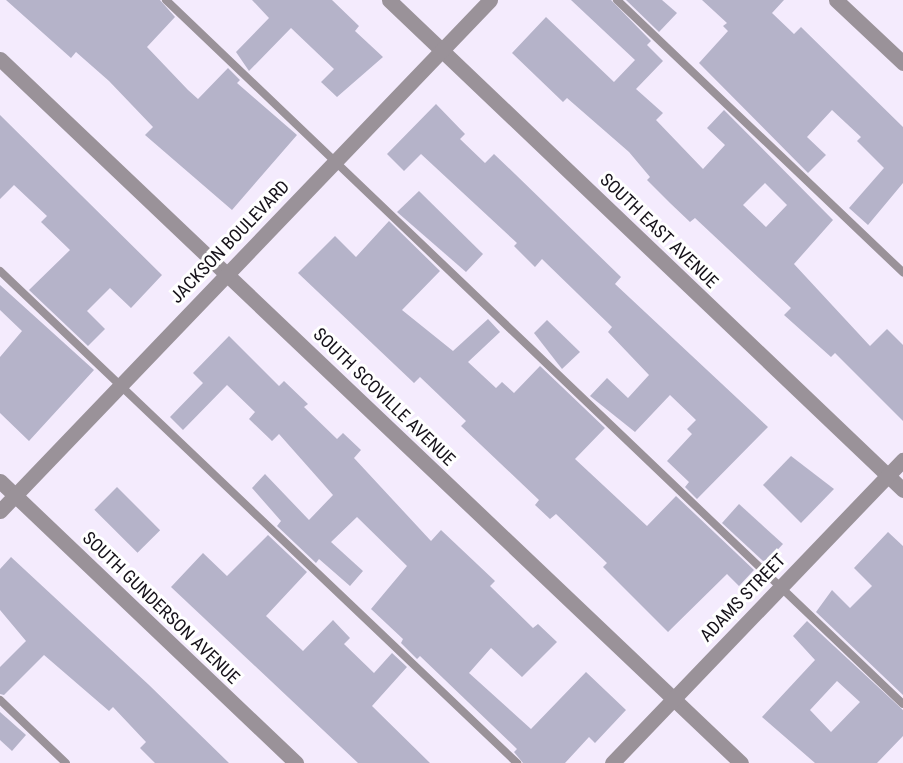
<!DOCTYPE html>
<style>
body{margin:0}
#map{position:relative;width:903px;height:763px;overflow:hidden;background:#f4ebfd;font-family:"Roboto Condensed",sans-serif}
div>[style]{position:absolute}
.building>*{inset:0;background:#b5b3c9;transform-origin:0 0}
.service>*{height:8px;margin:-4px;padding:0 4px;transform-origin:4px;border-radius:4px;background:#9a9299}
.minor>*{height:15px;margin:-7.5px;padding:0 7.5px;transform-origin:7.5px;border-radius:7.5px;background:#9a9299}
.tertiary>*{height:15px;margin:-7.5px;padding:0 7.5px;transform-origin:7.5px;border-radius:7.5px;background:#9a9299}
span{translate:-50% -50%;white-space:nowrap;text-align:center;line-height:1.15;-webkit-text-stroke:6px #fff;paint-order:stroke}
.street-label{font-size:18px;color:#151119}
</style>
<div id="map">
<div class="building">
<i style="clip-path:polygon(6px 0,160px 0,175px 17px,147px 47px,188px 90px,198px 99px,228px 68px,240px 80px,237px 83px,297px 135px,232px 210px,145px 135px,153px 127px,109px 81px,76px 52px,71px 58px)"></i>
<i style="clip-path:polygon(252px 0,332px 0,359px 26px,355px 31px,383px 57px,337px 97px,321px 82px,334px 69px,291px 28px,249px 71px,236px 52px,269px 18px)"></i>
<i style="clip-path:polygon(evenodd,571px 0,611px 0,651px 41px,647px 45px,663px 61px,636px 89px,663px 113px,656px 120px,703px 169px,725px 145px,707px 128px,724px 110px,833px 220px,794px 264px,870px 346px,887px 329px,903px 345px,903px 421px,835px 353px,831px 357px,784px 315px,791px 308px,695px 218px,690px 222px,670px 203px,647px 180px,650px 177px,629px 152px,567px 98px,563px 102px,512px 53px,546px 17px,614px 82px,635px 60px,571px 0,765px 183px,787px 205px,766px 227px,743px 205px,765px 183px)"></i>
<i style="clip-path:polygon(626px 0,662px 0,677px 13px,659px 32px)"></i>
<i style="clip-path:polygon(702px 0,784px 0,772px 13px,794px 34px,801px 27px,903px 127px,903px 183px,868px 225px,849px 208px,884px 168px,857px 141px,861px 137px,832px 110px,807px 137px,826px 155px,808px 173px,699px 63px,728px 31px,723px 26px,727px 23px)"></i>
<i style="clip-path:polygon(436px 104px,465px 134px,460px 139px,485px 163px,494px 154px,515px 174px,621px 277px,615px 284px,768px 427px,697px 499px,685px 487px,689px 482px,667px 461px,692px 434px,687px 429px,696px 420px,670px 395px,635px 432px,590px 396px,607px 378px,628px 398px,649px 375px,608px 332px,612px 327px,542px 259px,535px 267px,514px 246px,517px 243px,421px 154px,404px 171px,387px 154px)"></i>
<i style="clip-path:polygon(0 115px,162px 275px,131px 308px,110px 288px,87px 311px,105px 329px,88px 346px,29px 290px,70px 250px,41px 222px,47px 216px,14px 185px,0 199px)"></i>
<i style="clip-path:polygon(419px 191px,483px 254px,466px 272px,397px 212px)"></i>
<i style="clip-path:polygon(389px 221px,440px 271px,402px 310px,453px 351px,488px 319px,500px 332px,468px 362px,496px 388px,502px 382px,514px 393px,540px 366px,605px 428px,575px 459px,647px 526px,676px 496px,754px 570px,739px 586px,727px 574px,668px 632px,603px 567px,607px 563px,556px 514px,550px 519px,535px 505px,539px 500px,461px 426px,466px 421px,420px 377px,414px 383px,298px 273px,335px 236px,356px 257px)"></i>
<i style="clip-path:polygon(0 285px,94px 370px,29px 441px,0 413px,0 357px,22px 331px,0 310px)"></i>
<i style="clip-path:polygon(547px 320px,580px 352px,562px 369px,534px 333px)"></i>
<i style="clip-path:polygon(229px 336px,279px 386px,284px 381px,308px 404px,304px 407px,337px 439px,343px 433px,361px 450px,354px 458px,431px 541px,441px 530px,495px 581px,490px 586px,533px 628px,538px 624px,557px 642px,522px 677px,491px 648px,469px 673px,531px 729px,586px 672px,626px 710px,595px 743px,589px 737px,565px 763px,523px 763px,514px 752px,517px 749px,420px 656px,417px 659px,401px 643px,403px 639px,371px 609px,407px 566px,357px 517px,331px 542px,363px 571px,350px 586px,319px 559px,316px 563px,277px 526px,281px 521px,252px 488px,265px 474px,309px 520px,333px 495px,279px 434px,272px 441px,249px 419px,255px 412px,227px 385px,183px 430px,170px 417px,203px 383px,193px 373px)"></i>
<i style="clip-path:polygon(791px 456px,834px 489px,801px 523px,763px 485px)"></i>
<i style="left:117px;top:487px;width:61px;height:32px;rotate:45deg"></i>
<i style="clip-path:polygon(739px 504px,783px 544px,769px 559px,763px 561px,722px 523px)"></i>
<i style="clip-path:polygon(888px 532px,903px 546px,903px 695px,816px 612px,832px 590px,850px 608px,872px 586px,854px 568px)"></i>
<i style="clip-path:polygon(268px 535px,307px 572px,266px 616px,303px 651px,333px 620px,350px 638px,344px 644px,374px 673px,392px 653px,407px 667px,372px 706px,430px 763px,358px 763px,171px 587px,203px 553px,227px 576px)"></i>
<i style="clip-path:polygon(11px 557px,149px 685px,229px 763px,155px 763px,140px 748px,146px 742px,113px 707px,109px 711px,44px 655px,4px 695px,0 694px,0 667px,26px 641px,0 610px,0 569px)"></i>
<i style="clip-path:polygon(evenodd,807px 621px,903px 710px,903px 736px,877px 763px,815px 763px,762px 717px,815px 660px,793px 636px,807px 621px,837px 681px,860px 702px,831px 732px,810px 710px,837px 681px)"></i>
<i style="clip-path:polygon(0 712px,26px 735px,12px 751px,0 740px)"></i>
</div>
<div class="service">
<i style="left:166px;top:0;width:1019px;rotate:43.69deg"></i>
<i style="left:617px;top:0;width:395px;rotate:43.6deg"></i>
<i style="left:0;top:271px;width:714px;rotate:43.58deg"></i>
<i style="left:0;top:700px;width:91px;rotate:43.7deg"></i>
</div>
<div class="minor">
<i style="left:389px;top:0;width:710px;rotate:43.63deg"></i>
<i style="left:836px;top:0;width:92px;rotate:43.2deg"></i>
<i style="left:0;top:59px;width:1022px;rotate:43.53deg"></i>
<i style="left:0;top:481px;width:409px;rotate:43.6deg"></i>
<i style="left:612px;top:763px;width:420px;rotate:-46.2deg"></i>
</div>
<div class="tertiary">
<i style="left:0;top:511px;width:708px;rotate:-46.2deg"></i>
</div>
<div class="street-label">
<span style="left:659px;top:231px;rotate:44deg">SOUTH EAST AVENUE</span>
<span style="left:230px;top:242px;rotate:-46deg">JACKSON BOULEVARD</span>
<span style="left:384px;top:397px;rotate:44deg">SOUTH SCOVILLE AVENUE</span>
<span style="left:743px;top:598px;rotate:-46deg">ADAMS STREET</span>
<span style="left:161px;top:608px;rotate:44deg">SOUTH GUNDERSON AVENUE</span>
</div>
</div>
